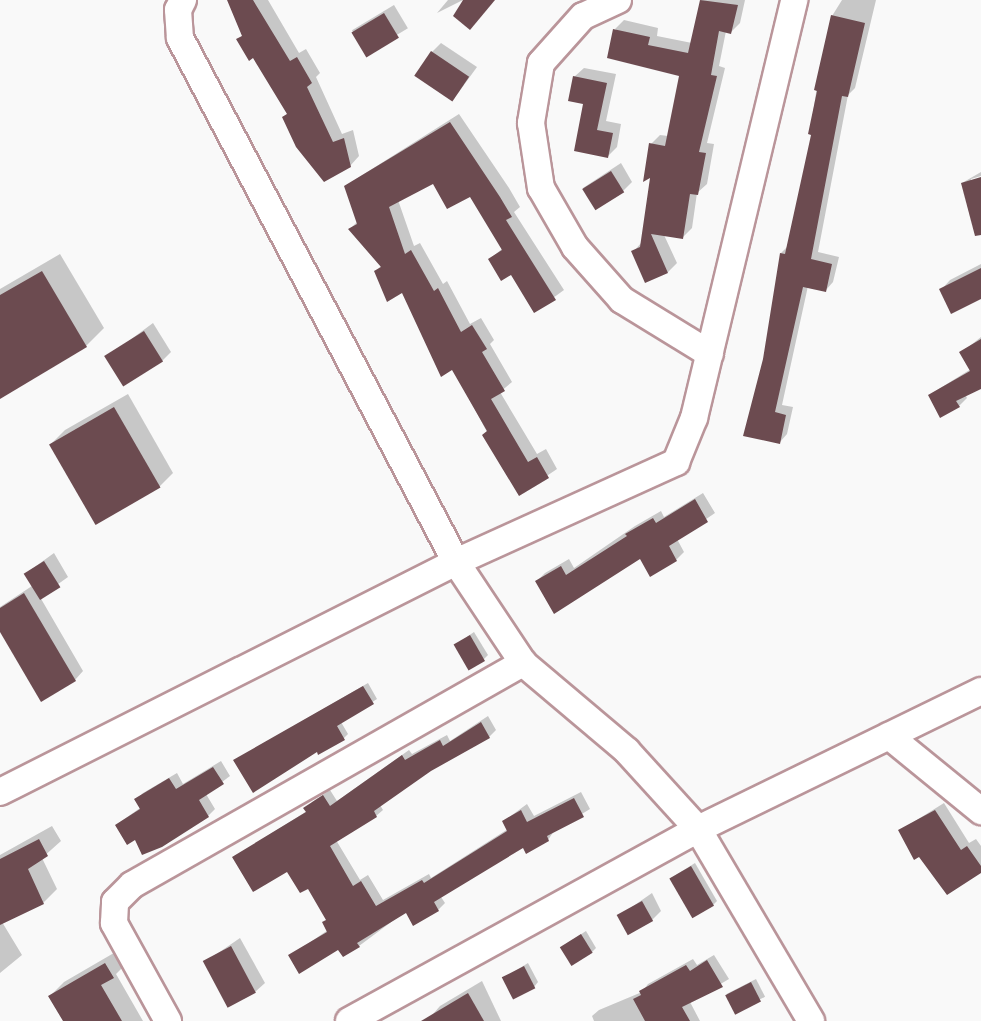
<!DOCTYPE html>
<style>
body{margin:0}
#map{position:relative;width:981px;height:1021px;overflow:hidden;background:#f9f9f9;font-family:Ubuntu,sans-serif}
div>[style]{position:absolute}
.shadow>*{inset:0;background:#0003;transform-origin:0 0}
.building>*{inset:0;background:#6c4b50;transform-origin:0 0}
.roads{filter:drop-shadow(2px 0 #ba959a) drop-shadow(-2px 0 #ba959a) drop-shadow(0 2px #ba959a) drop-shadow(0 -2px #ba959a)}
.street>*{height:26px;margin:-13px;padding:0 13px;transform-origin:13px;border-radius:13px;background:#fff}
span{translate:-50% -50%;white-space:nowrap;text-align:center;line-height:1.15;-webkit-text-stroke:6px #fff;paint-order:stroke}
</style>
<div id="map">
<div class="shadow">
<i style="clip-path:polygon(228px 0,268px 0,299px 53px,306px 49px,320px 73px,316px 77px,342px 134px,353px 130px,359px 156px,350px 166px,284px 117px,288px 113px,254px 56px,238px 40px,243px 35px)"></i>
<i style="clip-path:polygon(448px 0,463px 0,437px 13px)"></i>
<i style="clip-path:polygon(701px 0,745px 0,740px 23px,731px 32px,726px 31px,719px 66px,725px 68px,707px 143px,714px 144px,707px 184px,697px 193px,692px 228px,683px 237px,664px 235px,677px 263px,668px 272px,646px 281px,633px 252px,642px 242px,652px 175px,651px 144px,660px 135px,668px 136px,681px 74px,615px 29px,624px 20px,658px 28px,657px 36px,692px 43px)"></i>
<i style="clip-path:polygon(842px 0,876px 0,855px 88px,848px 95px,818px 252px,839px 257px,833px 282px,826px 290px,808px 286px,782px 405px,793px 407px,787px 434px,780px 442px,765px 359px,781px 253px,788px 246px,813px 134px,810px 133px,820px 66px,832px 16px)"></i>
<i style="left:394px;top:5px;width:27px;height:49px;rotate:59deg"></i>
<i style="clip-path:polygon(441px 43px,477px 67px,453px 100px,432px 52px)"></i>
<i style="clip-path:polygon(584px 68px,616px 74px,606px 121px,621px 124px,617px 147px,608px 156px,574px 77px)"></i>
<i style="clip-path:polygon(459px 114px,509px 188px,520px 207px,514px 212px,564px 290px,535px 311px,512px 272px,490px 259px,503px 248px,470px 194px,434px 182px,398px 200px,414px 246px,420px 243px,443px 284px,447px 281px,470px 324px,481px 318px,494px 340px,490px 344px,512px 382px,500px 392px,537px 454px,546px 449px,557px 469px,520px 494px,453px 368px,441px 375px,403px 291px,376px 271px,381px 266px,350px 229px,358px 221px,345px 186px)"></i>
<i style="clip-path:polygon(621px 163px,632px 182px,623px 191px,583px 188px)"></i>
<i style="clip-path:polygon(981px 172px,981px 176px,971px 179px,971px 182px,981px 179px,981px 215px,962px 183px)"></i>
<i style="clip-path:polygon(60px 254px,104px 328px,86px 346px,0 397px,0 289px)"></i>
<i style="clip-path:polygon(981px 264px,981px 297px,941px 290px,950px 280px)"></i>
<i style="clip-path:polygon(153px 323px,171px 352px,162px 361px,107px 357px)"></i>
<i style="clip-path:polygon(981px 337px,981px 384px,965px 394px,967px 398px,959px 406px,929px 395px,971px 369px,961px 353px)"></i>
<i style="clip-path:polygon(128px 394px,173px 473px,159px 487px,51px 444px,65px 430px)"></i>
<i style="clip-path:polygon(703px 493px,715px 513px,677px 539px,684px 552px,676px 560px,641px 557px,554px 612px,537px 581px,545px 573px,569px 559px,574px 568px,635px 526px,661px 511px,664px 517px)"></i>
<i style="clip-path:polygon(54px 553px,68px 577px,40px 597px,83px 671px,75px 680px,0 628px,0 607px,32px 586px,25px 574px)"></i>
<i style="clip-path:polygon(474px 632px,488px 655px,484px 659px,455px 645px)"></i>
<i style="clip-path:polygon(368px 683px,377px 699px,341px 722px,348px 734px,344px 738px,317px 750px,235px 760px)"></i>
<i style="clip-path:polygon(488px 716px,496px 730px,489px 737px,431px 770px,380px 805px,383px 810px,376px 816px,336px 840px,360px 880px,368px 875px,383px 900px,429px 874px,431px 878px,508px 829px,504px 821px,527px 804px,534px 816px,581px 792px,590px 809px,554px 831px,548px 840px,523px 846px,441px 897px,445px 903px,438px 910px,406px 911px,359px 946px,290px 956px,328px 930px,327px 919px,308px 887px,288px 870px,234px 857px,307px 811px,312px 802px,330px 790px,337px 801px,409px 750px,412px 754px,447px 735px,450px 741px)"></i>
<i style="clip-path:polygon(221px 761px,230px 776px,206px 794px,215px 809px,208px 816px,135px 838px,116px 825px,140px 808px,136px 800px,143px 793px,177px 773px,183px 784px)"></i>
<i style="clip-path:polygon(944px 803px,969px 843px,976px 839px,981px 846px,981px 871px,899px 831px)"></i>
<i style="clip-path:polygon(52px 826px,61px 841px,42px 858px,57px 889px,43px 903px,2px 922px,22px 955px,0 973px,0 855px)"></i>
<i style="clip-path:polygon(695px 863px,717px 901px,713px 905px,671px 878px)"></i>
<i style="clip-path:polygon(652px 893px,661px 911px,652px 920px,619px 916px)"></i>
<i style="clip-path:polygon(586px 931px,596px 948px,592px 952px,566px 944px)"></i>
<i style="clip-path:polygon(240px 938px,265px 983px,255px 992px,205px 962px)"></i>
<i style="clip-path:polygon(119px 950px,127px 963px,116px 974px,143px 1021px,65px 1021px,50px 996px,64px 982px)"></i>
<i style="clip-path:polygon(714px 955px,729px 979px,690px 1002px,700px 1021px,594px 1021px,592px 1016px,599px 1010px,642px 992px,648px 984px,693px 959px,697px 965px)"></i>
<i style="clip-path:polygon(528px 963px,538px 982px,534px 987px,504px 978px)"></i>
<i style="left:756px;top:979px;width:20px;height:33px;rotate:63deg"></i>
<i style="clip-path:polygon(482px 981px,501px 1021px,427px 1021px,440px 1006px)"></i>
</div>
<div class="building">
<i style="clip-path:polygon(227px 0,253px 0,290px 61px,297px 57px,312px 83px,307px 87px,333px 142px,344px 138px,351px 167px,324px 182px,296px 147px,282px 117px,287px 114px,253px 58px,249px 61px,236px 39px,242px 36px)"></i>
<i style="clip-path:polygon(463px 0,495px 0,470px 30px,453px 16px)"></i>
<i style="clip-path:polygon(700px 0,738px 5px,731px 34px,719px 31px,711px 75px,717px 76px,699px 152px,706px 153px,698px 195px,690px 194px,683px 239px,651px 234px,668px 273px,645px 283px,631px 251px,640px 247px,650px 178px,643px 182px,649px 143px,665px 146px,679px 76px,607px 58px,613px 29px,650px 37px,648px 45px,688px 53px)"></i>
<i style="left:384px;top:13px;width:29px;height:38px;rotate:59deg"></i>
<i style="clip-path:polygon(831px 15px,865px 23px,848px 97px,842px 96px,811px 259px,832px 264px,826px 292px,803px 287px,775px 412px,786px 415px,780px 444px,743px 436px,763px 359px,780px 253px,785px 254px,811px 135px,808px 134px,817px 91px,814px 90px)"></i>
<i style="left:431px;top:51px;width:46px;height:30px;rotate:34deg"></i>
<i style="clip-path:polygon(573px 76px,607px 83px,597px 130px,613px 133px,608px 158px,574px 151px,583px 104px,568px 101px)"></i>
<i style="clip-path:polygon(450px 122px,500px 197px,512px 217px,506px 220px,556px 300px,534px 313px,511px 275px,501px 281px,488px 259px,502px 250px,470px 197px,447px 209px,433px 184px,389px 207px,405px 254px,411px 250px,434px 291px,438px 288px,461px 332px,472px 325px,487px 349px,482px 352px,505px 391px,491px 399px,528px 462px,537px 457px,549px 478px,519px 496px,482px 435px,487px 431px,452px 370px,441px 377px,402px 293px,387px 302px,374px 271px,381px 267px,348px 229px,357px 224px,344px 186px)"></i>
<i style="left:611px;top:171px;width:25px;height:34px;rotate:58deg"></i>
<i style="clip-path:polygon(981px 177px,981px 235px,975px 236px,961px 183px)"></i>
<i style="clip-path:polygon(981px 268px,981px 299px,951px 314px,939px 289px)"></i>
<i style="clip-path:polygon(42px 271px,87px 347px,0 399px,0 295px)"></i>
<i style="left:144px;top:331px;width:36px;height:47px;rotate:58deg"></i>
<i style="clip-path:polygon(981px 339px,981px 389px,956px 401px,960px 407px,940px 418px,928px 395px,970px 371px,959px 352px)"></i>
<i style="left:114px;top:407px;width:93px;height:75px;rotate:60deg"></i>
<i style="clip-path:polygon(695px 499px,708px 522px,669px 546px,677px 561px,650px 577px,640px 559px,554px 614px,535px 581px,561px 566px,566px 575px,627px 536px,625px 534px,653px 518px,656px 523px)"></i>
<i style="left:44px;top:561px;width:31px;height:24px;rotate:58deg"></i>
<i style="clip-path:polygon(24px 593px,76px 681px,41px 702px,0 632px,0 608px)"></i>
<i style="left:470px;top:635px;width:30px;height:19px;rotate:60deg"></i>
<i style="clip-path:polygon(363px 686px,374px 704px,337px 726px,345px 740px,318px 755px,317px 752px,253px 793px,233px 760px)"></i>
<i style="clip-path:polygon(481px 722px,490px 738px,431px 771px,374px 811px,377px 817px,330px 846px,353px 886px,361px 881px,376px 906px,422px 880px,424px 883px,507px 831px,502px 821px,521px 810px,527px 822px,574px 798px,584px 817px,547px 836px,549px 841px,526px 854px,523px 848px,434px 902px,439px 911px,413px 926px,406px 913px,357px 943px,360px 947px,343px 957px,338px 950px,299px 974px,288px 955px,327px 932px,322px 922px,326px 920px,308px 889px,300px 893px,287px 872px,253px 892px,232px 857px,306px 812px,303px 808px,323px 795px,330px 806px,402px 755px,405px 760px,440px 740px,443px 746px)"></i>
<i style="clip-path:polygon(213px 767px,224px 784px,199px 800px,209px 817px,162px 847px,142px 855px,135px 840px,127px 845px,115px 825px,140px 809px,134px 799px,169px 778px,176px 789px)"></i>
<i style="clip-path:polygon(935px 810px,961px 850px,967px 846px,981px 866px,981px 873px,947px 895px,919px 857px,914px 860px,898px 830px)"></i>
<i style="clip-path:polygon(39px 839px,48px 856px,28px 869px,44px 904px,0 925px,0 859px)"></i>
<i style="left:691px;top:866px;width:46px;height:25px;rotate:60deg"></i>
<i style="left:642px;top:901px;width:23px;height:29px;rotate:61deg"></i>
<i style="left:581px;top:934px;width:22px;height:25px;rotate:58deg"></i>
<i style="left:231px;top:946px;width:53px;height:32px;rotate:62deg"></i>
<i style="clip-path:polygon(707px 960px,723px 987px,682px 1007px,690px 1021px,645px 1021px,633px 999px,641px 995px,639px 991px,686px 965px,690px 971px)"></i>
<i style="clip-path:polygon(105px 963px,114px 978px,101px 985px,122px 1021px,63px 1021px,48px 996px)"></i>
<i style="left:524px;top:966px;width:25px;height:25px;rotate:63deg"></i>
<i style="left:751px;top:982px;width:22px;height:29px;rotate:63deg"></i>
<i style="clip-path:polygon(468px 993px,484px 1021px,421px 1021px)"></i>
</div>
<div class="roads">
<div class="street">
<i style="left:183px;top:0;width:11px;rotate:117deg"></i>
<i style="left:178px;top:10px;width:28px;rotate:86deg"></i>
<i style="left:180px;top:38px;width:592px;rotate:62.22deg"></i>
<i style="left:456px;top:562px;width:121px;rotate:56.4deg"></i>
<i style="left:523px;top:663px;width:136px;rotate:40.2deg"></i>
<i style="left:627px;top:751px;width:105px;rotate:47.7deg"></i>
<i style="left:698px;top:829px;width:223px;rotate:59.5deg"></i>
<i style="left:618px;top:0;width:38px;rotate:155deg"></i>
<i style="left:583px;top:16px;width:63px;rotate:131.8deg"></i>
<i style="left:541px;top:63px;width:61px;rotate:99.5deg"></i>
<i style="left:531px;top:123px;width:66px;rotate:81.3deg"></i>
<i style="left:541px;top:188px;width:68px;rotate:60deg"></i>
<i style="left:575px;top:247px;width:71px;rotate:48.4deg"></i>
<i style="left:622px;top:300px;width:103px;rotate:31.5deg"></i>
<i style="left:889px;top:736px;width:119px;rotate:39.2deg"></i>
<i style="left:0;top:792px;width:511px;rotate:-26.77deg"></i>
<i style="left:456px;top:562px;width:242px;rotate:-24.4deg"></i>
<i style="left:676px;top:462px;width:48px;rotate:-67.8deg"></i>
<i style="left:694px;top:418px;width:430px;rotate:-76.5deg"></i>
<i style="left:168px;top:1021px;width:112px;rotate:-118.9deg"></i>
<i style="left:114px;top:923px;width:21px;rotate:-87deg"></i>
<i style="left:115px;top:902px;width:24px;rotate:-45deg"></i>
<i style="left:132px;top:885px;width:450px;rotate:-29.6deg"></i>
<i style="left:349px;top:1021px;width:398px;rotate:-28.8deg"></i>
<i style="left:698px;top:829px;width:315px;rotate:-26deg"></i>
</div>
</div>
</div>
